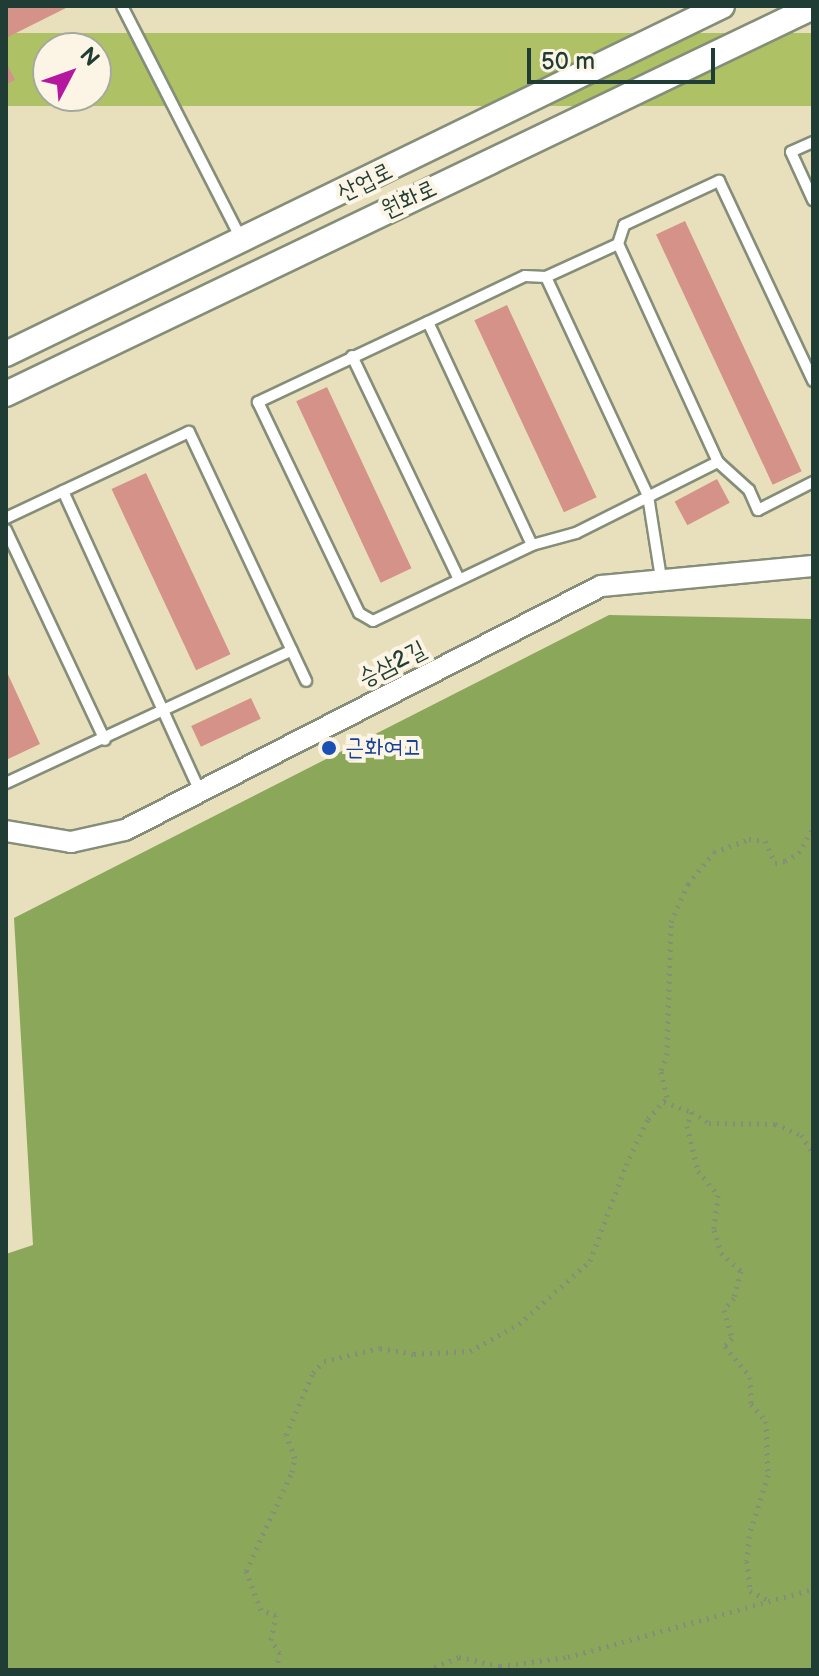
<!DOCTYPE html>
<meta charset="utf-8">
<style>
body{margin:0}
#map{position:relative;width:819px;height:1676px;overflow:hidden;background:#e8e0bc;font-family:"Balsamiq Sans","Poor Story",sans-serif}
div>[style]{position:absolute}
.green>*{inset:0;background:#aec165;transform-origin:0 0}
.forest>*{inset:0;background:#8aa75a}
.building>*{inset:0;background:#d59288;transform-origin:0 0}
.path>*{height:5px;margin-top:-2.5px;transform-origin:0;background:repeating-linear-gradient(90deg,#848e78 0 2px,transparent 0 8px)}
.roads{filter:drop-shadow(2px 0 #848e78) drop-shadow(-2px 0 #848e78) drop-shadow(0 2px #848e78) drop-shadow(0 -2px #848e78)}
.service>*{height:10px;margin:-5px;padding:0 5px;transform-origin:5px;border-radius:5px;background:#fff}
.minor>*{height:20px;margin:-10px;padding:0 10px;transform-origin:10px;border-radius:10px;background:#fff}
.tertiary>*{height:24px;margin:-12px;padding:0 12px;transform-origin:12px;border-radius:12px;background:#fff}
.dots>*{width:22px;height:22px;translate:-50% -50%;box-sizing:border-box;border:4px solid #fcf5e5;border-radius:50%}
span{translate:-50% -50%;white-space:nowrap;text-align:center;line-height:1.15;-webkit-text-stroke:8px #fcf5e5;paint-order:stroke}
.street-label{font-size:24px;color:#1f3d34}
.transit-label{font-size:24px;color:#164399}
.left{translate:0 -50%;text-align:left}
.frame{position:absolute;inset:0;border:8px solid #1f3d34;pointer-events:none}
.north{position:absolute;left:32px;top:32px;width:80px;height:80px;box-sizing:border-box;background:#fcf5e5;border:2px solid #a4ab9e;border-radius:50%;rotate:49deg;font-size:22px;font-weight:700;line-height:32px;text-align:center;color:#1f3d34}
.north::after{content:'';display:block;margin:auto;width:28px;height:36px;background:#b5179e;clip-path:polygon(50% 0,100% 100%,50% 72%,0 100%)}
.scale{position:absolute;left:527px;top:48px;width:188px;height:36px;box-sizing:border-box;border:4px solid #1f3d34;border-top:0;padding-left:10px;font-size:24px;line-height:28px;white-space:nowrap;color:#1f3d34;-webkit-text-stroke:6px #fcf5e5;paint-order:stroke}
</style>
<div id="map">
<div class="green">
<i style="left:813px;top:33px;width:73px;height:894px;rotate:90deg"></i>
</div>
<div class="forest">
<i style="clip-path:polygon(609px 615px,813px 619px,813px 1670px,6px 1670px,6px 1254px,33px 1245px,14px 918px)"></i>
</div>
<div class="building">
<i style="clip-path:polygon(6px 6px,70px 6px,6px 38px)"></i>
<i style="clip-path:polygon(6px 62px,15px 80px,6px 84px)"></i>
<i style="left:685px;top:221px;width:276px;height:32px;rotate:65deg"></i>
<i style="left:507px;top:305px;width:212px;height:36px;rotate:65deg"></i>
<i style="left:327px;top:387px;width:200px;height:34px;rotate:65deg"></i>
<i style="left:146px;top:473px;width:200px;height:38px;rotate:65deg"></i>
<i style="left:717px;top:479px;width:27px;height:48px;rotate:62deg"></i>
<i style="clip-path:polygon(6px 670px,40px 744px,6px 760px)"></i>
<i style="left:251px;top:698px;width:23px;height:66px;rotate:65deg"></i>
</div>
<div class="path">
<i style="left:664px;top:1102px;width:30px;rotate:20deg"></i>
<i style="left:692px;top:1112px;width:15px;rotate:110deg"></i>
<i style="left:687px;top:1126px;width:46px;rotate:76.3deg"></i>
<i style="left:698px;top:1171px;width:31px;rotate:50deg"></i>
<i style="left:718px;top:1195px;width:35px;rotate:97deg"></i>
<i style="left:714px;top:1230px;width:24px;rotate:73deg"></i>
<i style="left:721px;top:1253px;width:27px;rotate:42deg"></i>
<i style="left:741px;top:1271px;width:28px;rotate:105deg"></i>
<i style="left:734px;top:1298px;width:16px;rotate:130deg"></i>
<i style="left:724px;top:1310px;width:29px;rotate:74deg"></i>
<i style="left:732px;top:1338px;width:11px;rotate:131deg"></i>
<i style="left:725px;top:1346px;width:40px;rotate:51deg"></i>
<i style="left:750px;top:1377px;width:27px;rotate:88deg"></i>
<i style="left:751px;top:1404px;width:23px;rotate:49deg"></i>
<i style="left:766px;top:1421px;width:54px;rotate:87.9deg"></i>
<i style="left:768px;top:1475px;width:64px;rotate:107.3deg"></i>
<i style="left:749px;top:1536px;width:25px;rotate:95deg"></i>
<i style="left:747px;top:1561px;width:30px;rotate:84deg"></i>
<i style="left:750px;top:1591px;width:22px;rotate:27deg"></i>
<i style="left:692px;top:1112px;width:20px;rotate:33deg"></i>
<i style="left:709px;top:1123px;width:66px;rotate:0.9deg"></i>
<i style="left:775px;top:1124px;width:28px;rotate:23deg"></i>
<i style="left:801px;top:1135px;width:22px;rotate:56deg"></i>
<i style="left:276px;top:1670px;width:17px;rotate:-77deg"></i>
<i style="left:280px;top:1653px;width:16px;rotate:-125deg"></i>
<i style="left:271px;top:1640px;width:25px;rotate:-79deg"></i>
<i style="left:276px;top:1615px;width:16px;rotate:-162deg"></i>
<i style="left:261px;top:1610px;width:42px;rotate:-111deg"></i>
<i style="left:246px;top:1571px;width:109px;rotate:-65.1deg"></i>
<i style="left:292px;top:1472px;width:14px;rotate:-78deg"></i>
<i style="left:295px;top:1458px;width:25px;rotate:-111deg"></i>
<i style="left:286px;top:1435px;width:68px;rotate:-66.5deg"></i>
<i style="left:313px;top:1373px;width:16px;rotate:-47deg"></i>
<i style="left:324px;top:1361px;width:57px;rotate:-13.1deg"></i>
<i style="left:380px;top:1348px;width:35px;rotate:10deg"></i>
<i style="left:414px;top:1354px;width:56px;rotate:-3.1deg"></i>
<i style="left:470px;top:1351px;width:56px;rotate:-28.9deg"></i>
<i style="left:519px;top:1324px;width:95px;rotate:-41.6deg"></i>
<i style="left:590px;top:1261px;width:103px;rotate:-69.4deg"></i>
<i style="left:626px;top:1165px;width:51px;rotate:-64.4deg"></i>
<i style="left:648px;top:1119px;width:29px;rotate:-49deg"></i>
<i style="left:667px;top:1097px;width:28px;rotate:-103deg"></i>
<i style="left:661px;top:1070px;width:16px;rotate:-68deg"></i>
<i style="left:667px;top:1055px;width:133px;rotate:-88.3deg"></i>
<i style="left:671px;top:922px;width:42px;rotate:-65.9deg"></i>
<i style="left:688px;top:884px;width:41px;rotate:-50.9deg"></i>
<i style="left:714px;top:852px;width:37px;rotate:-20deg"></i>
<i style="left:749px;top:839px;width:16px;rotate:7deg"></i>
<i style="left:765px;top:841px;width:24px;rotate:66deg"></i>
<i style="left:775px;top:863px;width:10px;rotate:-11deg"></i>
<i style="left:785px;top:861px;width:16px;rotate:-30deg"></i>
<i style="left:799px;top:853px;width:29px;rotate:-61deg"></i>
<i style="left:427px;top:1670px;width:35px;rotate:-22deg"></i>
<i style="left:459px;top:1657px;width:42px;rotate:12.4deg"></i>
<i style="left:500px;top:1666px;width:69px;rotate:-7.5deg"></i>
<i style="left:568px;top:1657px;width:254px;rotate:-15.5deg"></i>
</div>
<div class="roads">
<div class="service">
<i style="left:122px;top:6px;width:264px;rotate:62.9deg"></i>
<i style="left:813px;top:142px;width:24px;rotate:156deg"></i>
<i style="left:791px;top:152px;width:53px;rotate:65.4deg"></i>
<i style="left:618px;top:244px;width:79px;rotate:155.4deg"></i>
<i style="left:546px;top:277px;width:242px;rotate:65deg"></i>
<i style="left:648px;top:496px;width:83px;rotate:81deg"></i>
<i style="left:428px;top:322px;width:188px;rotate:154.8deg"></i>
<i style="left:258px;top:402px;width:234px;rotate:64.4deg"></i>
<i style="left:359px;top:613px;width:16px;rotate:30deg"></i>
<i style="left:373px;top:621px;width:176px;rotate:-25.5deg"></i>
<i style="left:532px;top:545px;width:46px;rotate:-15.3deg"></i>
<i style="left:576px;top:533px;width:159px;rotate:-26.6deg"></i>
<i style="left:718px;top:462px;width:240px;rotate:-114.6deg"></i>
<i style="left:618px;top:244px;width:20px;rotate:-72deg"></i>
<i style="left:624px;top:225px;width:105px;rotate:-24.9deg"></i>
<i style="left:719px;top:181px;width:221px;rotate:64.8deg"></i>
<i style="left:352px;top:356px;width:247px;rotate:64.4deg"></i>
<i style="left:718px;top:462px;width:42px;rotate:42.1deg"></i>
<i style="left:749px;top:490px;width:22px;rotate:66deg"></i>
<i style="left:758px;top:510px;width:62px;rotate:-27deg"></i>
<i style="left:63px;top:491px;width:331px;rotate:65.5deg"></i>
<i style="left:6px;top:518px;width:202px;rotate:-25.2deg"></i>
<i style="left:189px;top:432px;width:275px;rotate:64.8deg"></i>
<i style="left:6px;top:530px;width:232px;rotate:64.8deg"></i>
<i style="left:532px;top:545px;width:246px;rotate:-115deg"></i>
<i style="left:428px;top:322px;width:107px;rotate:-25.4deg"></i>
<i style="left:525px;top:276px;width:21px;rotate:3deg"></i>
<i style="left:6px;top:783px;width:315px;rotate:-24.9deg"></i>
</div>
<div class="minor">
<i style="left:6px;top:831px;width:66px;rotate:9.6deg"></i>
<i style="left:71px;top:842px;width:55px;rotate:-12.5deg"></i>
<i style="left:125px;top:830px;width:535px;rotate:-27.14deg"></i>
<i style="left:601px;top:586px;width:213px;rotate:-5.4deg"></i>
</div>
<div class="tertiary">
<i style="left:6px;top:354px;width:796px;rotate:-25.92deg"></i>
<i style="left:6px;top:394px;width:895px;rotate:-25.62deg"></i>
</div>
</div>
<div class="dots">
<i style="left:329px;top:748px;background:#1a4fb4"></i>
</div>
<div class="street-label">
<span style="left:365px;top:182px;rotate:-26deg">산업로</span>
<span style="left:409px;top:199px;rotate:-25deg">원화로</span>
<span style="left:392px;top:664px;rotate:-27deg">승삼2길</span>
</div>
<div class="transit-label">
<span class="left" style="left:345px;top:748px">근화여고</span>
</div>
<div class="frame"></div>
<div class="north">N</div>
<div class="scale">50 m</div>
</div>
